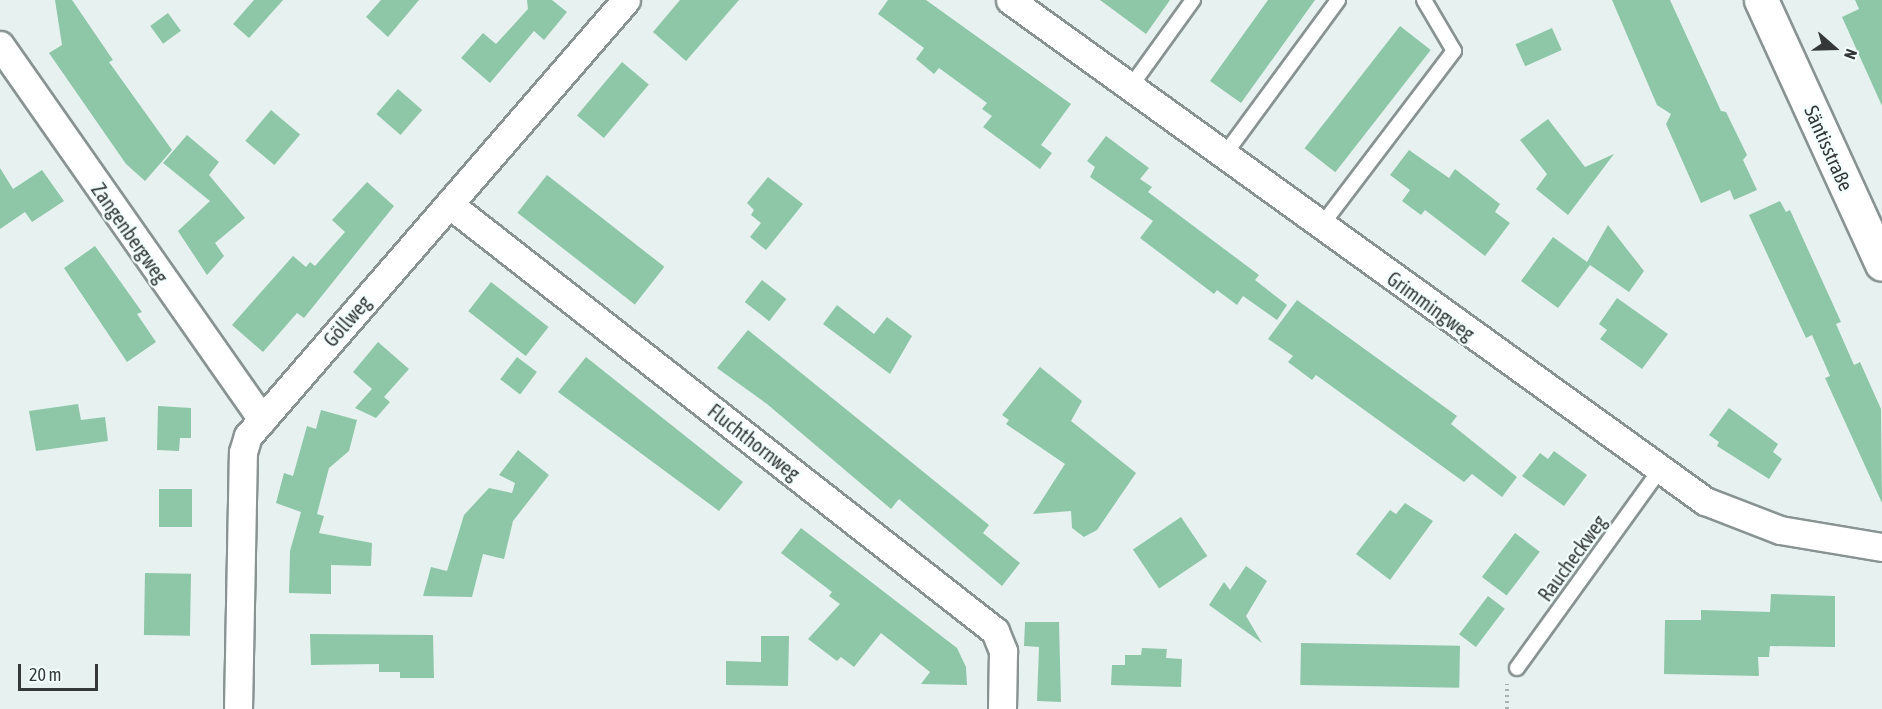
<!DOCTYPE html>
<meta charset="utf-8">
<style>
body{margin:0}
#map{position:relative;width:1882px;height:709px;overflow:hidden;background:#e6f1f0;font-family:"Asap Condensed",sans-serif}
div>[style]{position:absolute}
.building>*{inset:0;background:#8ec7a8;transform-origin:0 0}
.path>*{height:4px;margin-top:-2px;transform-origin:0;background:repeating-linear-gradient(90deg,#aab3b2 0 1.5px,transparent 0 6px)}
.roads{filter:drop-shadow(2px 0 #889392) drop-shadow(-2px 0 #889392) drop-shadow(0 2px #889392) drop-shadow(0 -2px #889392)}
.service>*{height:14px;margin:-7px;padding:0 7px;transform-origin:7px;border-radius:7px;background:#fff}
.minor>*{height:27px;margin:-13.5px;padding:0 13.5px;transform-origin:13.5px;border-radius:13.5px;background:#fff}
.tertiary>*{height:33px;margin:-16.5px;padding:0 16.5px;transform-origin:16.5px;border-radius:16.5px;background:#fff}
span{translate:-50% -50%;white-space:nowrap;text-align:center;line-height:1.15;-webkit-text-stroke:4.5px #f3fffe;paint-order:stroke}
.street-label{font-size:20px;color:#343838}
.north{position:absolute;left:1804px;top:18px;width:60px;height:60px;-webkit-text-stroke:4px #f3fffe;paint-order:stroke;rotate:110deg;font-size:16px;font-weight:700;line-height:24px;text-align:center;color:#343838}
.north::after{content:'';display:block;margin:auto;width:21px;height:27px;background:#343838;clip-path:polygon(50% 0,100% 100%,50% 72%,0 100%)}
.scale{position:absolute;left:18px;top:664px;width:80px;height:27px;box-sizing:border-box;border:3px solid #343838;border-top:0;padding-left:8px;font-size:18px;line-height:21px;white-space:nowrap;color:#343838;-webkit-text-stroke:4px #f3fffe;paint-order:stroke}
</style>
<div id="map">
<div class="building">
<i style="clip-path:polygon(55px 0,72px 0,113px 60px,109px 62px,172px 150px,145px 181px,126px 164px,49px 53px,62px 45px)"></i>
<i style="clip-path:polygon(254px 0,283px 0,249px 38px,233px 24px)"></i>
<i style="clip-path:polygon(381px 0,419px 0,388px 37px,366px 17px)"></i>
<i style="clip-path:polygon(527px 0,552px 0,567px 12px,544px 40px,534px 31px,490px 83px,461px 58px,483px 33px,496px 44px,528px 9px)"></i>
<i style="clip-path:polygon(680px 0,739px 0,686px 61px,653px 32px)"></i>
<i style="clip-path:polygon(888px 0,926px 0,1071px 104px,1041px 145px,1052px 153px,1040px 169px,983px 127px,992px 116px,982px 109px,987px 103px,939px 68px,934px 74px,916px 59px,924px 48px,878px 14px)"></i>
<i style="clip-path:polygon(1100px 0,1170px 0,1146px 34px)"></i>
<i style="clip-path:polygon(1268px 0,1315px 0,1241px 103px,1210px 81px)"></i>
<i style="clip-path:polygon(1612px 0,1670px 0,1721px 111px,1726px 112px,1747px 155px,1743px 160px,1757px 190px,1734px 200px,1730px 190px,1701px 203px,1666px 124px,1671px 114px,1657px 105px)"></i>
<i style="clip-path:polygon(1855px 0,1882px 0,1882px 106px,1842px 17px,1859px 9px)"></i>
<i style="left:168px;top:13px;width:22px;height:22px;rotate:54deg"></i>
<i style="left:1400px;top:26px;width:39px;height:155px;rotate:38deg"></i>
<i style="left:1552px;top:28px;width:24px;height:40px;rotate:66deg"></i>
<i style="left:622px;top:62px;width:35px;height:70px;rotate:40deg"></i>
<i style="left:398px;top:89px;width:32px;height:33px;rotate:41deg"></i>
<i style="left:271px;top:110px;width:38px;height:40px;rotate:40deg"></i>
<i style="clip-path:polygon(1548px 119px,1585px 167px,1614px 154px,1568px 215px,1536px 189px,1547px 174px,1520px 140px)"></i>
<i style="clip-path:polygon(187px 135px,219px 162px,209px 175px,245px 218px,215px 243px,224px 256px,207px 275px,178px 231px,210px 201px,163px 163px)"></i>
<i style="clip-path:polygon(1106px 136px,1149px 168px,1140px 179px,1152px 187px,1148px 192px,1259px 275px,1255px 280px,1287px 305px,1277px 320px,1243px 296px,1237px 305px,1217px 290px,1214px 294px,1140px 238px,1153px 221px,1090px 177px,1095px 167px,1087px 161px)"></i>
<i style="clip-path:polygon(1409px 150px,1449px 178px,1455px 169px,1500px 204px,1495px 212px,1510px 223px,1485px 256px,1425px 210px,1421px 215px,1402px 201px,1410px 190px,1390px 175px)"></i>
<i style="clip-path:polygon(0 168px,13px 189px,42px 170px,64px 201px,32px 222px,25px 212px,0 229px)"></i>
<i style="left:547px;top:175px;width:149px;height:48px;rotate:38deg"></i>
<i style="clip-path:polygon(768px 177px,803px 204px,766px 250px,750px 237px,761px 223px,751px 215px,754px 210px,747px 203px)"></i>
<i style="clip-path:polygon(367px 182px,394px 206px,304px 318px,297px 313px,263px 352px,232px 325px,293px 256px,306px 267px,310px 262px,315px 266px,345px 232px,332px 220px)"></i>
<i style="clip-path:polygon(1780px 201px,1786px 212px,1790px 210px,1841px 322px,1836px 324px,1854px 365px,1860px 362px,1881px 409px,1882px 503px,1825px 378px,1830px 376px,1812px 335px,1806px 338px,1749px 215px)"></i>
<i style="clip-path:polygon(1608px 225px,1644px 271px,1629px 292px,1590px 265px,1558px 308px,1521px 281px,1553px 237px,1587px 262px)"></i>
<i style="clip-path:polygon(95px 246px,142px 312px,137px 314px,156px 342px,127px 362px,64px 268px)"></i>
<i style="left:762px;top:280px;width:31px;height:28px;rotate:38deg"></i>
<i style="left:491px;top:282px;width:73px;height:37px;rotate:38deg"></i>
<i style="clip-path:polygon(1617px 298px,1668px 334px,1642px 369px,1600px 339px,1607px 330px,1599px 324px)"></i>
<i style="clip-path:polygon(1297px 300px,1457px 416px,1451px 424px,1517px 477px,1502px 497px,1472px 474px,1464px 482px,1316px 375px,1312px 380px,1288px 362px,1293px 356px,1268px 339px)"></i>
<i style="clip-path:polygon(837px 305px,874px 334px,887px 317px,912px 336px,890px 374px,823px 324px)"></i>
<i style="clip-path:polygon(748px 330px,989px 525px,983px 533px,1020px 563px,1002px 586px,899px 499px,891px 509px,767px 404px,717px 368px)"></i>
<i style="clip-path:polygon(378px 342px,409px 369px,384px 397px,390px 402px,376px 418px,355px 408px,372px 389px,353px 372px)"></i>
<i style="left:517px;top:357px;width:25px;height:28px;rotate:37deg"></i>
<i style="clip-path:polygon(586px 357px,743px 482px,719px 511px,558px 392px)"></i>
<i style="clip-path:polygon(1040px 367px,1082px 401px,1071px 421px,1136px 473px,1097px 530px,1084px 537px,1072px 528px,1071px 511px,1033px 514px,1065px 464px,1006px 424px,1009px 420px,1002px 415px)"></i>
<i style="clip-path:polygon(78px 404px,81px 420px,105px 417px,108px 441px,36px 451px,29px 411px)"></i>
<i style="clip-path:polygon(158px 406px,191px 408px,191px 438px,180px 438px,179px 451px,157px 450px)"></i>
<i style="clip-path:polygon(1729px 408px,1778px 444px,1773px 452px,1782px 459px,1769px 479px,1717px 446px,1719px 442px,1709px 435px)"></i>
<i style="clip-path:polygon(321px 410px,357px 420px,349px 451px,329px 468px,317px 514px,324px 516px,319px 533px,372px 543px,371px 566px,331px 565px,331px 594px,289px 593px,290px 551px,301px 512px,276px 503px,284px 473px,293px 476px,307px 426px,316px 429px)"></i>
<i style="clip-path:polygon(518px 450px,549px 475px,513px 521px,504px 559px,483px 554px,472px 597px,423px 596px,431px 567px,447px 571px,464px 515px,489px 488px,512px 493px,515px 483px,499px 475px)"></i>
<i style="clip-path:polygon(1554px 451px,1587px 475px,1564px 506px,1522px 476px,1540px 453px,1548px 459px)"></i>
<i style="left:192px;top:489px;width:38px;height:33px;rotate:90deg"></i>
<i style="clip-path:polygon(1405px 503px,1433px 521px,1390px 580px,1356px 554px,1390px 510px,1396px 514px)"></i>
<i style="left:1181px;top:517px;width:47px;height:58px;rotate:56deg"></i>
<i style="clip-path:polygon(801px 528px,957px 648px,966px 667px,967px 685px,921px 684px,930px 672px,881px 633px,854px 667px,841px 657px,837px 661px,808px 639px,840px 604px,829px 596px,832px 592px,781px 553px)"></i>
<i style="left:1515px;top:533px;width:31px;height:55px;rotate:37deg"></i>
<i style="clip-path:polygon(1246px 566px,1267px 581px,1246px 616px,1262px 643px,1209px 605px,1224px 582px,1230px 590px)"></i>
<i style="left:145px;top:573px;width:46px;height:62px;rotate:1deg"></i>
<i style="clip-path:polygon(1771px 594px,1835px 596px,1835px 647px,1770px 646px,1769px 657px,1758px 657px,1759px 676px,1664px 674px,1665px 620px,1701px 620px,1701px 610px,1770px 612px)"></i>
<i style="left:1488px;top:596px;width:21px;height:48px;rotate:37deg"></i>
<i style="clip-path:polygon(1025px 622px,1059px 622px,1061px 702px,1037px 701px,1039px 647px,1024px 646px)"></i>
<i style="clip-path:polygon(310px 634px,433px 635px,434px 678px,400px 678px,400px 672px,379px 672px,379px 664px,311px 665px)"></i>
<i style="clip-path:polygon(761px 636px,789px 636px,788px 686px,726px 685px,726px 661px,761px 662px)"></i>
<i style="left:1301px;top:643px;width:159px;height:42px;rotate:1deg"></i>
<i style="clip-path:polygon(1142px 648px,1167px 649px,1166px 658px,1182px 659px,1181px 687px,1111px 685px,1112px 665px,1125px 665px,1125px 655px,1141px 655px)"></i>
</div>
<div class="path">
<i style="left:1507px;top:709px;width:25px;rotate:-90deg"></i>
</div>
<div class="roads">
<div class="service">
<i style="left:1131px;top:86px;width:106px;rotate:-54.2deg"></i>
<i style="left:1225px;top:154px;width:191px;rotate:-53.7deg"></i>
<i style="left:1321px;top:226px;width:220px;rotate:-52.8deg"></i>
<i style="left:1454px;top:51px;width:59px;rotate:-120.5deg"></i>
<i style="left:1517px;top:668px;width:243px;rotate:-54.2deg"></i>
</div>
<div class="minor">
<i style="left:1010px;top:0;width:857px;rotate:35.79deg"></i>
<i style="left:1705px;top:501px;width:80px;rotate:21.1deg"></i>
<i style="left:1780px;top:530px;width:103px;rotate:9.5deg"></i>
<i style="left:0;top:45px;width:457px;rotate:55deg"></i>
<i style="left:449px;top:204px;width:693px;rotate:38.03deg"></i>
<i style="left:995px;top:631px;width:22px;rotate:68deg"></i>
<i style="left:1003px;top:651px;width:58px;rotate:91deg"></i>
<i style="left:238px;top:709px;width:257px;rotate:-88.9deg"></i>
<i style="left:243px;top:452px;width:17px;rotate:-73deg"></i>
<i style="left:248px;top:436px;width:577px;rotate:-49.08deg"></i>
</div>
<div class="tertiary">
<i style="left:1761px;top:0;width:290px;rotate:65.4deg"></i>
</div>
</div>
<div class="street-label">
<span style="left:1829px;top:148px;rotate:66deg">Säntisstraße</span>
<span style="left:130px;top:233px;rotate:55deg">Zangenbergweg</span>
<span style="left:1431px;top:306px;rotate:36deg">Grimmingweg</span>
<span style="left:347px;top:321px;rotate:-49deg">Göllweg</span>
<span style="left:754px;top:442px;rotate:38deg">Fluchthornweg</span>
<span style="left:1572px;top:558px;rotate:-54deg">Raucheckweg</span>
</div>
<div class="north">N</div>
<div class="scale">20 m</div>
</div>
